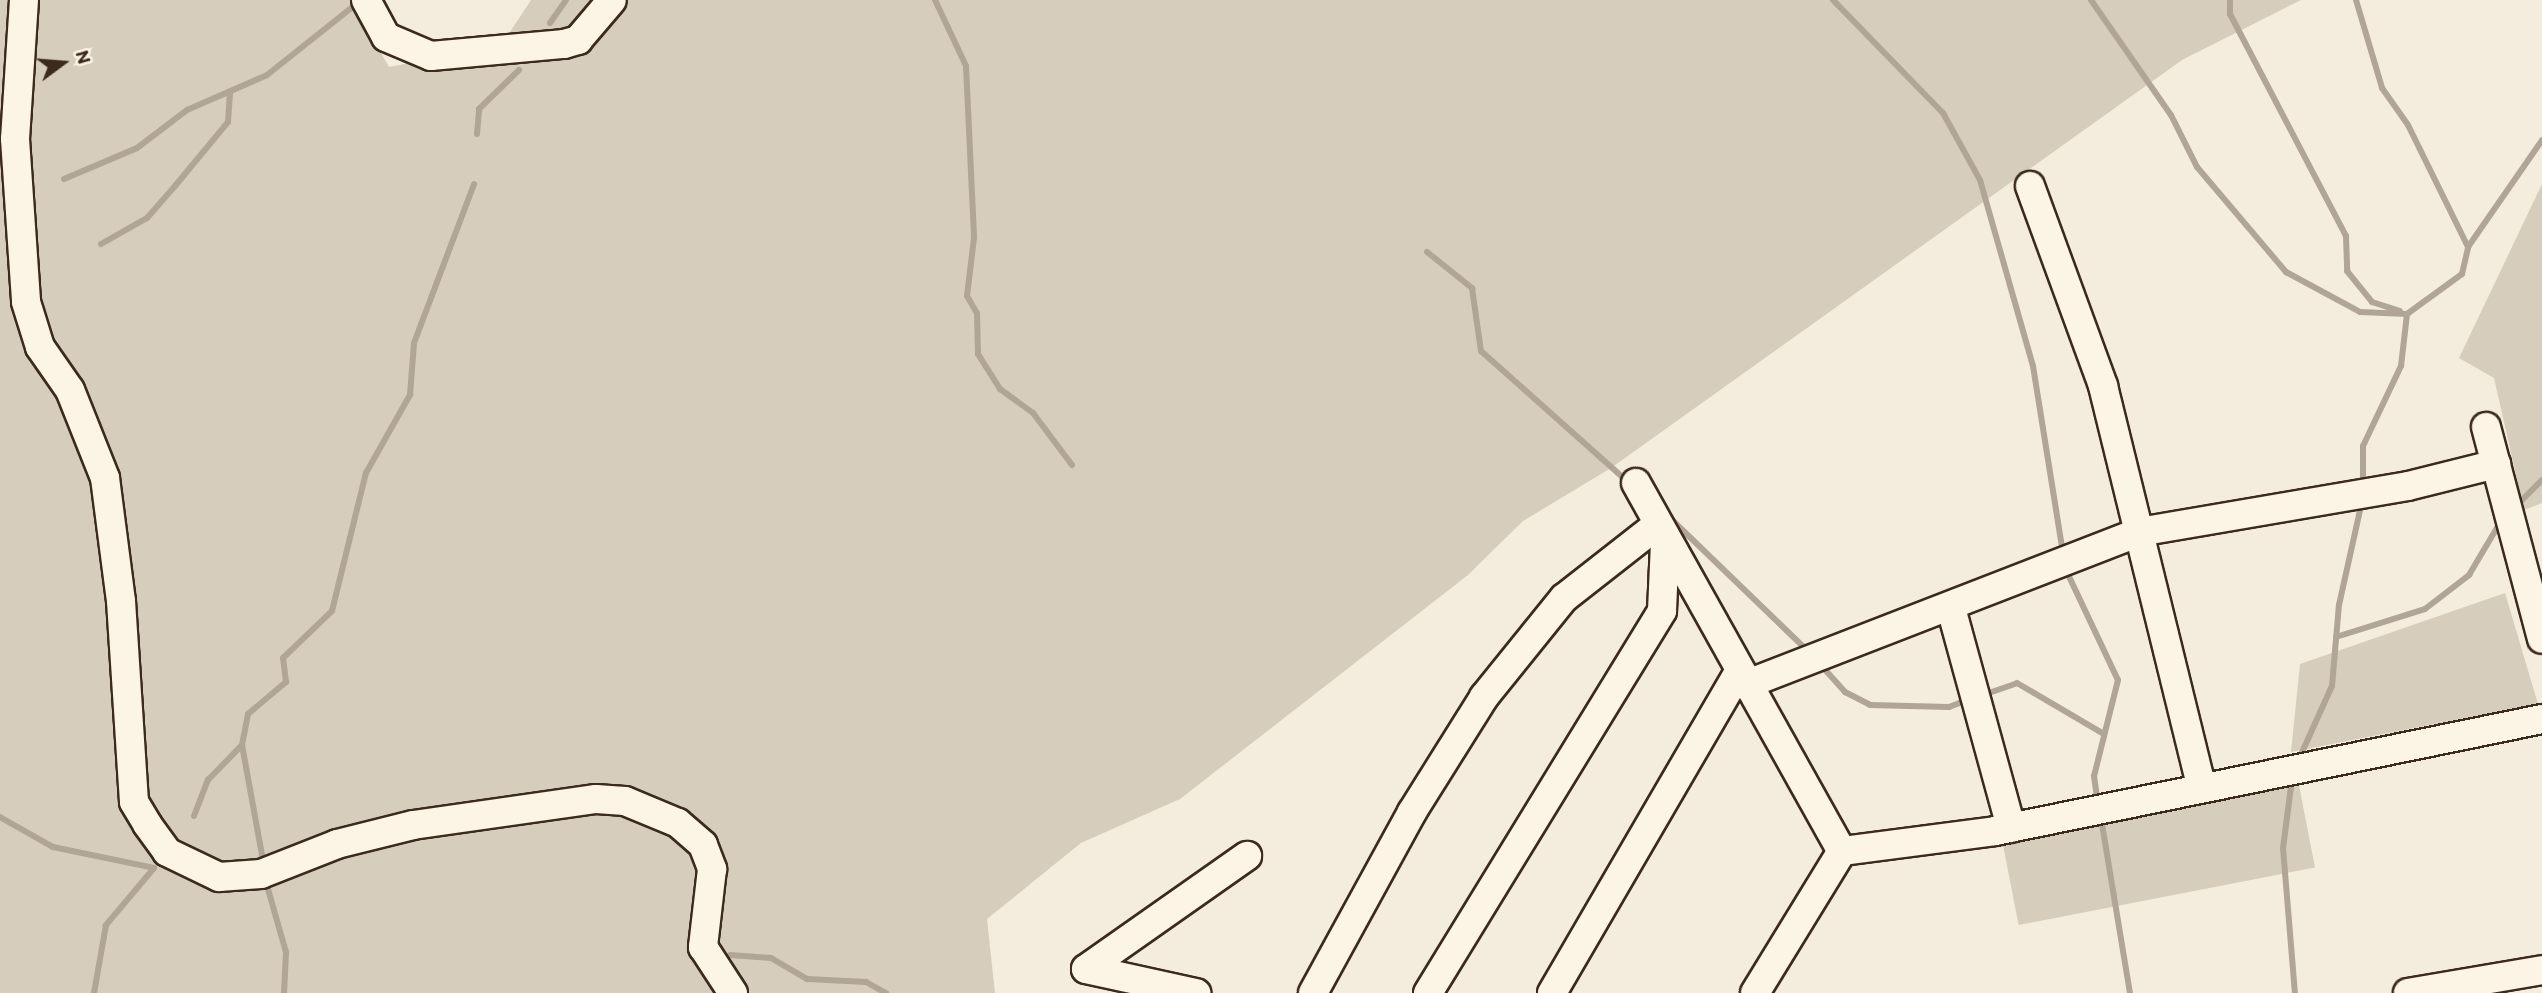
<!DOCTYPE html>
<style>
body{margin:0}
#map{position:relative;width:2542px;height:993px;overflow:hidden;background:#f4eddd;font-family:Itim,sans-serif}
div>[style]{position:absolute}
.green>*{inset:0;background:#d6cdbd;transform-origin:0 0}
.stream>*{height:6px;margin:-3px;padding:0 3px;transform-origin:3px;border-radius:3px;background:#b0a596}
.roads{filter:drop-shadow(2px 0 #3b2a1e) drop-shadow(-2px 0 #3b2a1e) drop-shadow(0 2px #3b2a1e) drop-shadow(0 -2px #3b2a1e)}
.minor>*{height:28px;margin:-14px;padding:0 14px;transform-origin:14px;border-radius:14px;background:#fcf5e5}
span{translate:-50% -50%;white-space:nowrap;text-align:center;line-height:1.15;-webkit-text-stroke:6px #fcf5e5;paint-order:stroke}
.north{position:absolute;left:28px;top:28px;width:70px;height:70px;-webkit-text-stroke:5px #fcf5e5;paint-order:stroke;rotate:74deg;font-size:19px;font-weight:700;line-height:28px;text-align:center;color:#3b2a1e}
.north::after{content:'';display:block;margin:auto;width:24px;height:32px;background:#3b2a1e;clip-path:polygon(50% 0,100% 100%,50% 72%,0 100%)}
</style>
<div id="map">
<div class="green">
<i style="clip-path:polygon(0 0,351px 0,389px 67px,415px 62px,460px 69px,506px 38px,531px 0,2301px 0,2182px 60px,1611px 468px,1523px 521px,1468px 575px,1180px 799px,1081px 843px,987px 919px,995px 993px,0 993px)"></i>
<i style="clip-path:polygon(2542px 184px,2542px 503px,2524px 510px,2494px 378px,2459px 358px)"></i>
<i style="clip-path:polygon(2505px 593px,2538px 704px,2291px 752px,2300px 664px)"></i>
<i style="left:2299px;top:785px;width:84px;height:302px;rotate:79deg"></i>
</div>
<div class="stream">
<i style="left:935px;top:0;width:73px;rotate:64.8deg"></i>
<i style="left:966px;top:66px;width:172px;rotate:87.3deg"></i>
<i style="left:974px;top:238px;width:58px;rotate:96.9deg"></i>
<i style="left:967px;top:296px;width:20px;rotate:60deg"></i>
<i style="left:977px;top:313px;width:41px;rotate:88.6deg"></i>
<i style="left:978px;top:354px;width:41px;rotate:57.8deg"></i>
<i style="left:1000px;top:389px;width:41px;rotate:36deg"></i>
<i style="left:1033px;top:413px;width:65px;rotate:53.1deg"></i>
<i style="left:1833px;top:0;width:158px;rotate:45.8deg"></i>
<i style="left:1943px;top:113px;width:77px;rotate:61.1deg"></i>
<i style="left:1980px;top:180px;width:193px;rotate:74.1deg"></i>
<i style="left:2033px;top:366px;width:190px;rotate:80.9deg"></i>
<i style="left:2091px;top:0;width:140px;rotate:55.2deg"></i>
<i style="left:2171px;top:115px;width:58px;rotate:63.4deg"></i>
<i style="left:2197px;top:167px;width:138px;rotate:49.7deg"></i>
<i style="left:2286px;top:272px;width:84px;rotate:28.4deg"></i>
<i style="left:2360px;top:312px;width:47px;rotate:2.4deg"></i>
<i style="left:2230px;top:0;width:14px;rotate:90deg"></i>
<i style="left:2230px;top:14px;width:250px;rotate:62.4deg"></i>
<i style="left:2346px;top:236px;width:35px;rotate:88deg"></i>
<i style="left:2347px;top:271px;width:40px;rotate:51deg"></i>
<i style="left:2372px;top:302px;width:29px;rotate:18deg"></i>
<i style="left:2356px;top:0;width:92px;rotate:73.5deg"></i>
<i style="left:2382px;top:88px;width:45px;rotate:54.9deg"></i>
<i style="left:2408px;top:125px;width:136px;rotate:63.8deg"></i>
<i style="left:550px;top:23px;width:28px;rotate:-55deg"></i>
<i style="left:477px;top:134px;width:25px;rotate:-85deg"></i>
<i style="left:479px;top:109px;width:56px;rotate:-44.3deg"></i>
<i style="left:64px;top:179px;width:79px;rotate:-23deg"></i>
<i style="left:137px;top:148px;width:63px;rotate:-37.2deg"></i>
<i style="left:187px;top:110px;width:87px;rotate:-23.6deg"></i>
<i style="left:267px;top:75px;width:119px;rotate:-38.5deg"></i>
<i style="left:101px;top:244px;width:53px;rotate:-29.5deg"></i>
<i style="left:147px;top:218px;width:43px;rotate:-48.8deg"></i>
<i style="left:175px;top:186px;width:83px;rotate:-50.4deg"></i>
<i style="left:228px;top:122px;width:30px;rotate:-86deg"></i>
<i style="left:1427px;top:252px;width:58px;rotate:38.7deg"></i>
<i style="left:1472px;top:288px;width:64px;rotate:81.9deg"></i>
<i style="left:1481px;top:351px;width:198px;rotate:41.7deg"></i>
<i style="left:2363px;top:486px;width:40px;rotate:-90deg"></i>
<i style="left:2363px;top:446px;width:89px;rotate:-64.6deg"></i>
<i style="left:2401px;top:366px;width:52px;rotate:-83.4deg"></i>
<i style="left:2407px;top:314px;width:68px;rotate:-36deg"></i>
<i style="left:2462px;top:274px;width:28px;rotate:-77deg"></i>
<i style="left:2468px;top:247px;width:130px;rotate:-55.3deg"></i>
<i style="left:2516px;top:506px;width:37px;rotate:-45deg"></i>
<i style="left:1669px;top:517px;width:196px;rotate:44deg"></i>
<i style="left:2065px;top:568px;width:124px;rotate:64.7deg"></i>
<i style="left:2118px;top:680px;width:99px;rotate:104deg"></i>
<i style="left:2094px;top:776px;width:28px;rotate:82deg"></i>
<i style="left:2336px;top:637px;width:93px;rotate:-17.5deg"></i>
<i style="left:2425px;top:609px;width:56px;rotate:-37.7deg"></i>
<i style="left:2469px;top:575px;width:63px;rotate:-59.3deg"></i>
<i style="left:1819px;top:663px;width:39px;rotate:48deg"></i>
<i style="left:1845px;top:692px;width:28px;rotate:27deg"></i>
<i style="left:1870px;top:705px;width:79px;rotate:1.5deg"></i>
<i style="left:1949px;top:707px;width:22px;rotate:-21deg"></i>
<i style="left:1983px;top:695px;width:36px;rotate:-19deg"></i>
<i style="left:2017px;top:683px;width:101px;rotate:30.4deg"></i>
<i style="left:242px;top:745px;width:117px;rotate:79.7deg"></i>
<i style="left:2299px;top:759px;width:80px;rotate:-65.7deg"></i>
<i style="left:2332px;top:686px;width:81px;rotate:-85.1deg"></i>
<i style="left:2339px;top:605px;width:107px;rotate:-77.5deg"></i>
<i style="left:2292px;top:779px;width:70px;rotate:97.4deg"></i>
<i style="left:2283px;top:848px;width:145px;rotate:85.3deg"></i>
<i style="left:194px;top:816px;width:39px;rotate:-69deg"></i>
<i style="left:208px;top:780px;width:49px;rotate:-45.8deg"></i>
<i style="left:242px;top:745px;width:32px;rotate:-79deg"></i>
<i style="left:248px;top:714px;width:50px;rotate:-40.1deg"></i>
<i style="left:286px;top:682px;width:24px;rotate:-97deg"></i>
<i style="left:283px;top:658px;width:68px;rotate:-43.8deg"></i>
<i style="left:332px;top:611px;width:142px;rotate:-76.2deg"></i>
<i style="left:366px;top:473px;width:90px;rotate:-60.6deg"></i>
<i style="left:410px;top:395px;width:52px;rotate:-85.6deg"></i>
<i style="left:414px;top:343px;width:170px;rotate:-69.3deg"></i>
<i style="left:0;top:817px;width:61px;rotate:29.5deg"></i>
<i style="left:53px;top:847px;width:103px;rotate:11.7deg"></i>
<i style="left:154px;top:868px;width:75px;rotate:130.1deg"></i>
<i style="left:106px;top:925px;width:69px;rotate:100deg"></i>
<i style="left:2101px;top:818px;width:177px;rotate:80.6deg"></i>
<i style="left:268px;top:889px;width:66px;rotate:74.1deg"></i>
<i style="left:286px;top:952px;width:41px;rotate:92.8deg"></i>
<i style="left:730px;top:955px;width:41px;rotate:4.2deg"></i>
<i style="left:771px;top:958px;width:42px;rotate:30.3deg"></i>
<i style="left:807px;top:979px;width:59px;rotate:2.9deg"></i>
<i style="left:866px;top:982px;width:23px;rotate:29deg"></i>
</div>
<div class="roads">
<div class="minor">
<i style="left:24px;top:0;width:139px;rotate:93.7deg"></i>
<i style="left:15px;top:139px;width:163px;rotate:86.1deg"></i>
<i style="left:26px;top:302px;width:47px;rotate:72.7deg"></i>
<i style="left:40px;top:347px;width:52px;rotate:55.1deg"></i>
<i style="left:70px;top:390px;width:95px;rotate:68.3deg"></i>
<i style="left:105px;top:478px;width:124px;rotate:82.6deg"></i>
<i style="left:121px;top:601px;width:201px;rotate:86.3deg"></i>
<i style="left:134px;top:802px;width:26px;rotate:59deg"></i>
<i style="left:147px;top:824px;width:34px;rotate:54deg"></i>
<i style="left:167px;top:852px;width:58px;rotate:25.7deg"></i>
<i style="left:219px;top:877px;width:42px;rotate:-4.1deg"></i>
<i style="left:261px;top:874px;width:82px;rotate:-21.5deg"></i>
<i style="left:337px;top:844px;width:78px;rotate:-14deg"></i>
<i style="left:413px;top:825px;width:185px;rotate:-8.1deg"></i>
<i style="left:596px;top:799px;width:29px;rotate:4deg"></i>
<i style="left:625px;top:801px;width:57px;rotate:22.5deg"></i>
<i style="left:678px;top:823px;width:33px;rotate:41deg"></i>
<i style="left:703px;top:845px;width:26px;rotate:69deg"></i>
<i style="left:712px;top:869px;width:79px;rotate:96.6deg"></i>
<i style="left:703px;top:947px;width:55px;rotate:56.9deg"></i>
<i style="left:366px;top:0;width:42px;rotate:61.6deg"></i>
<i style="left:386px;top:37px;width:49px;rotate:22.9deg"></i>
<i style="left:431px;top:56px;width:134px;rotate:-5.2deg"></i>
<i style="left:564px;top:44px;width:15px;rotate:-16deg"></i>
<i style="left:578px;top:40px;width:52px;rotate:-49.6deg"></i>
<i style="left:2030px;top:186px;width:213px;rotate:69.9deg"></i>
<i style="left:2103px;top:386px;width:414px;rotate:76.2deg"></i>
<i style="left:2486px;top:427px;width:219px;rotate:75.2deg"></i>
<i style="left:1636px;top:483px;width:422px;rotate:60.8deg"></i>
<i style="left:1951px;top:608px;width:228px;rotate:74.7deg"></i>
<i style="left:1745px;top:685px;width:423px;rotate:-21.2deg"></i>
<i style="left:2139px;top:532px;width:273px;rotate:-9.7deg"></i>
<i style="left:2408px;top:486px;width:91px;rotate:-14deg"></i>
<i style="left:1842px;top:851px;width:154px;rotate:-7.4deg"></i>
<i style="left:1995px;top:831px;width:558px;rotate:-11.57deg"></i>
<i style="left:1086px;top:969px;width:197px;rotate:-35.1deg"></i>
<i style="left:1086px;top:969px;width:113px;rotate:12.3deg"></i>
<i style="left:1313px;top:993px;width:206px;rotate:-61.3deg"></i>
<i style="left:1412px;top:812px;width:136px;rotate:-57.9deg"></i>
<i style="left:1484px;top:697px;width:127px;rotate:-51.1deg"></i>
<i style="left:1564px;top:598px;width:118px;rotate:-38.1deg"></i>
<i style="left:1428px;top:993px;width:448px;rotate:-58.5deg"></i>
<i style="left:1662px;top:611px;width:70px;rotate:-87.5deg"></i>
<i style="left:1552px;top:993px;width:370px;rotate:-59.8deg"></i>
<i style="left:1755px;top:993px;width:167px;rotate:-58.5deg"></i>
<i style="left:2408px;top:993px;width:136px;rotate:-9.7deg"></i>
</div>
</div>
<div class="north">N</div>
</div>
